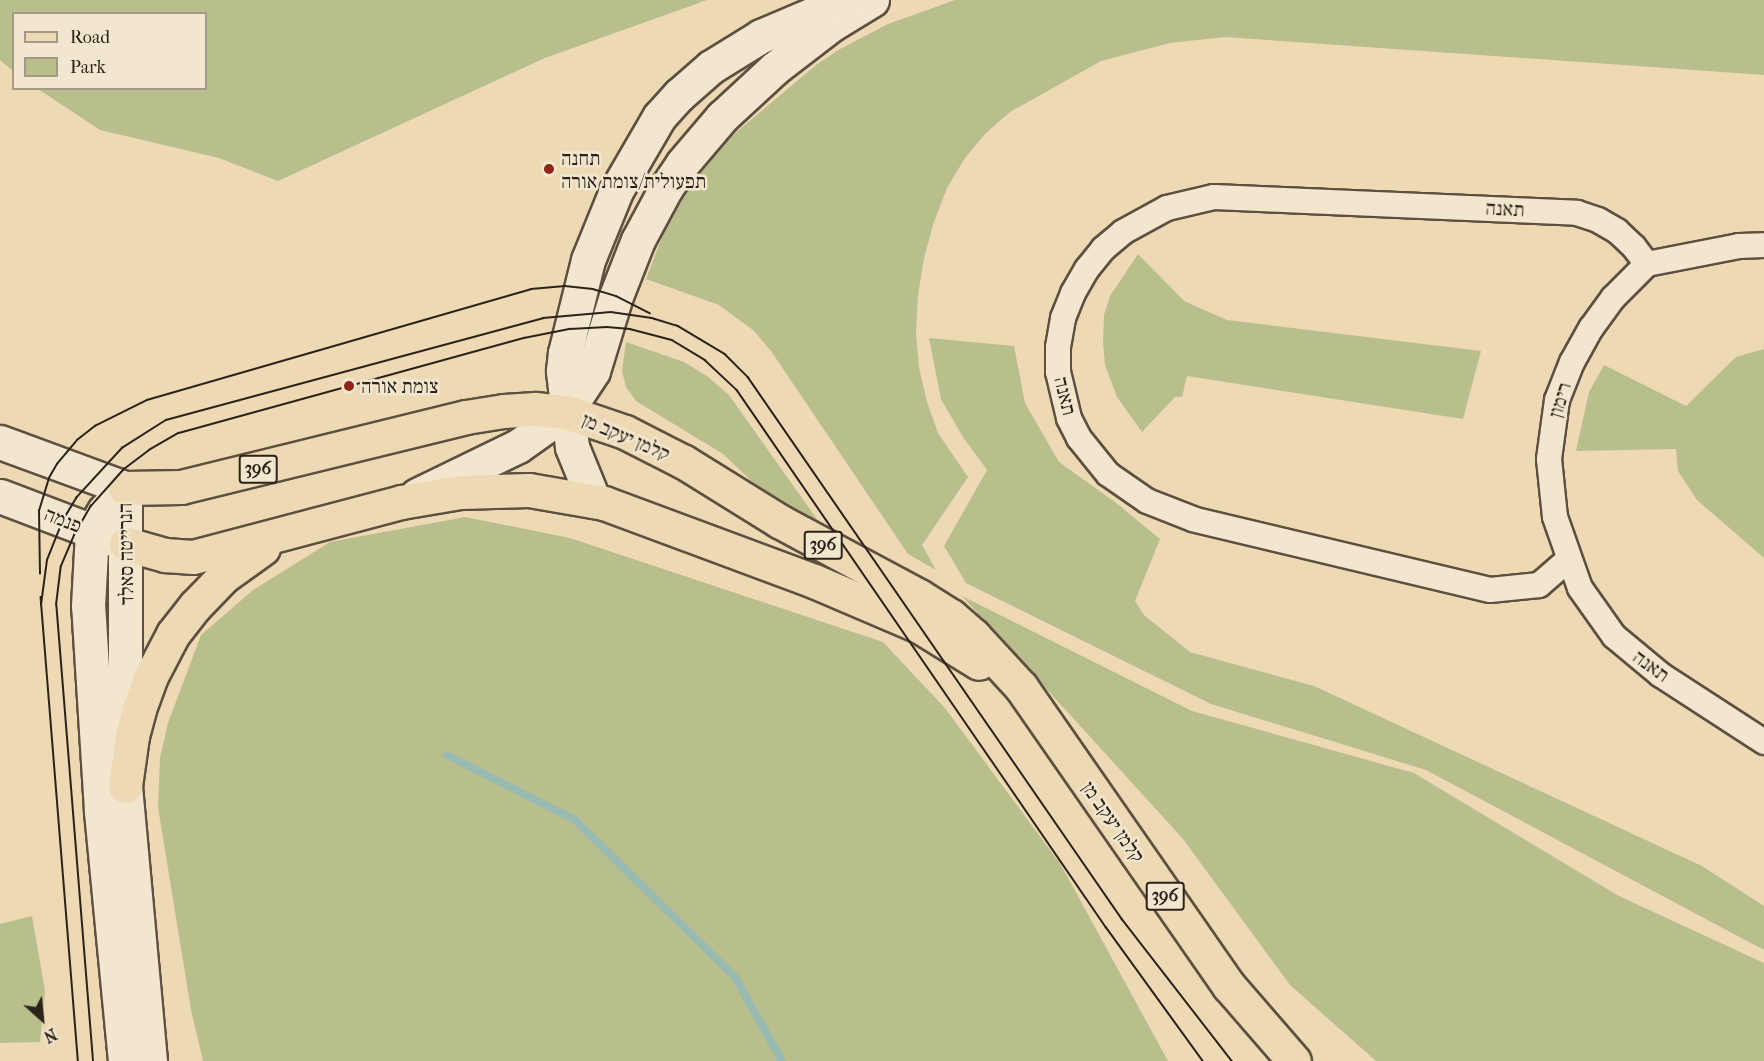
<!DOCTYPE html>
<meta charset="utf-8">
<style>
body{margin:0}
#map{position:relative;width:1764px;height:1061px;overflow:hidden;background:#edd9b4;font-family:"IM FELL French Canon","Frank Ruhl Libre",serif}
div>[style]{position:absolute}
.green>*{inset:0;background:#b9bf8c}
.stream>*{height:8px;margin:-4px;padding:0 4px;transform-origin:4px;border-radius:4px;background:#99bab0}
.roads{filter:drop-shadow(2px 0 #5d5040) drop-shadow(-2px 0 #5d5040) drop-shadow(0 2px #5d5040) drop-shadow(0 -2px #5d5040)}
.street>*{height:24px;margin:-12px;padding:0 12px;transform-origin:12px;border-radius:12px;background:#f3e6ce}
.secondary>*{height:33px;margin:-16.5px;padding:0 16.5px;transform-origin:16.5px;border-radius:16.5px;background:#f3e6ce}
.primary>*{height:33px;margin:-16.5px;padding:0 16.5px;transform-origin:16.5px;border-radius:16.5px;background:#edd9b4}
.tram>*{height:1.5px;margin:-0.75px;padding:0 0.75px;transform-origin:0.75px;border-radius:0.75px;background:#2d2219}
.dots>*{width:16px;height:16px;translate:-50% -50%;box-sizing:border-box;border:3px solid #f3e6ce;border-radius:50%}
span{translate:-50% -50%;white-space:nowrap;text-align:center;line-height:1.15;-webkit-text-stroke:5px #f3e6ce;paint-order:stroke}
.shield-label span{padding:2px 4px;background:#f3e6ce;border:2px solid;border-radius:4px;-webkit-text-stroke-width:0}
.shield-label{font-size:18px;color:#2d2219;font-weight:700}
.poi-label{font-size:20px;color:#2d2219}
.left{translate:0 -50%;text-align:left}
.street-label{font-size:20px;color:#2d2219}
.legend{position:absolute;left:12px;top:12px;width:195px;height:78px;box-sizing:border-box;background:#f3e6ce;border:2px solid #a49886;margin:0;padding:8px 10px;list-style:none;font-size:18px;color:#2d2219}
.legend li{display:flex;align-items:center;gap:12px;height:30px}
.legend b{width:30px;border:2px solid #a49886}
.north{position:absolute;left:12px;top:989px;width:60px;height:60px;-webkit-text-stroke:4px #f3e6ce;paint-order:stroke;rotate:153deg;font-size:16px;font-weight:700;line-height:24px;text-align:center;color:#2d2219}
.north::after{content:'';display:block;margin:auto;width:21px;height:27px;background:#2d2219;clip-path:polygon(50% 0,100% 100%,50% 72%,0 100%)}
</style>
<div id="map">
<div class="green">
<i style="clip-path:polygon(0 0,707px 0,545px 58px,278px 181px,219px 158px,100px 130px,38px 89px,206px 88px,206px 14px,14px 14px,13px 71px,0 60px)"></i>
<i style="clip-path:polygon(955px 0,1764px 0,1764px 75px,1225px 37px,1170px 43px,1101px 61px,1010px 112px,986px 133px,965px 158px,947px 188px,934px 222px,924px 258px,918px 295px,916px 332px,919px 368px,927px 402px,938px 433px,968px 477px,922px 545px,936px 570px,908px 554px,771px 351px,753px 330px,719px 305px,646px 279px,662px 237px,684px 196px,705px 166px,734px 134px,816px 65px,840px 49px,888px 24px)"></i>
<i style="clip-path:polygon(1138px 254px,1184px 301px,1227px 320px,1481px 351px,1463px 419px,1187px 376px,1182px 397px,1175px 397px,1142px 432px,1117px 397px,1105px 365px,1103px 343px,1104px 315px,1110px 296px)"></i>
<i style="clip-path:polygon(929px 338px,1014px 346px,1025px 403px,1059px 462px,1115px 502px,1160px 539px,1135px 601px,1144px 615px,1190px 652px,1314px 686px,1702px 866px,1764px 906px,1764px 950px,1426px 770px,1211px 704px,966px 583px,944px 546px,987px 470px,963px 437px,941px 399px)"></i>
<i style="clip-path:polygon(626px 342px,684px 362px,707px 376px,729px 395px,819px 522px,814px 524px,761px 490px,723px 454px,636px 401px,626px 387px,622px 371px)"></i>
<i style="clip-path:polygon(1764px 349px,1764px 558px,1697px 500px,1678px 471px,1676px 449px,1576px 451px,1589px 392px,1604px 365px,1686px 406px,1736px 357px)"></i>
<i style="clip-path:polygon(465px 517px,570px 538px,883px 642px,945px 708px,1061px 865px,1168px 1061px,203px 1061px,191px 1010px,158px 807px,160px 758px,168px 723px,201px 635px,253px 590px,330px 542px)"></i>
<i style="clip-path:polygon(962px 596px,1192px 711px,1414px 773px,1619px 896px,1764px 963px,1764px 1061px,1376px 1061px,1290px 985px,1183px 839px)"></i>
<i style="clip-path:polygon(32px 916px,45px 991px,40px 1042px,0 1043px,0 924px)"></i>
</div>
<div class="stream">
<i style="left:447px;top:755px;width:144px;rotate:26.9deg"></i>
<i style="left:575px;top:820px;width:224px;rotate:44.5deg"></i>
<i style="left:735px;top:977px;width:96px;rotate:60.8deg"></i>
</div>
<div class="roads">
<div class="street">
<i style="left:1647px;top:264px;width:48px;rotate:135deg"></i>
<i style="left:1613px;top:298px;width:37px;rotate:126deg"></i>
<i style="left:1591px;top:328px;width:39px;rotate:119deg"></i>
<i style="left:1572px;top:362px;width:41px;rotate:111.5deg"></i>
<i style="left:1557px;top:400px;width:60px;rotate:97.7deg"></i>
<i style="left:1549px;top:459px;width:58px;rotate:84.1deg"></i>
<i style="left:1555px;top:517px;width:75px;rotate:70.6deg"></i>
<i style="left:1580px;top:588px;width:59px;rotate:54.7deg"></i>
<i style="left:1614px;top:636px;width:61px;rotate:39.7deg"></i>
<i style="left:1661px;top:675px;width:123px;rotate:33deg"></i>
<i style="left:1647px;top:264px;width:94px;rotate:-11.1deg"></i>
<i style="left:1739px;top:246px;width:25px;rotate:-2deg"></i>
<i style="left:1569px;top:559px;width:40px;rotate:139deg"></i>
<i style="left:1539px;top:585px;width:49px;rotate:174.2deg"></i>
<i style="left:1490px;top:590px;width:305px;rotate:-166.6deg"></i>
<i style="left:1193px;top:519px;width:49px;rotate:-158.6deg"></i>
<i style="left:1147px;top:501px;width:47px;rotate:-145.3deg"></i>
<i style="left:1108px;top:474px;width:46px;rotate:-128.9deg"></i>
<i style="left:1079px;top:438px;width:22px;rotate:-117deg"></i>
<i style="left:1069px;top:418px;width:47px;rotate:-103.4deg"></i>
<i style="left:1058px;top:372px;width:25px;rotate:-90deg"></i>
<i style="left:1058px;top:347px;width:29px;rotate:-80deg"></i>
<i style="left:1063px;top:318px;width:27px;rotate:-68deg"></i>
<i style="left:1073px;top:293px;width:28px;rotate:-60deg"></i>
<i style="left:1087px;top:269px;width:26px;rotate:-51deg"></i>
<i style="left:1103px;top:249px;width:26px;rotate:-40deg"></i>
<i style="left:1123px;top:232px;width:50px;rotate:-28.6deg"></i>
<i style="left:1167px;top:208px;width:48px;rotate:-13.2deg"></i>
<i style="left:1214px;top:197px;width:363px;rotate:2.5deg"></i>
<i style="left:1577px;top:213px;width:22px;rotate:18deg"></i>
<i style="left:1598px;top:220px;width:22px;rotate:30deg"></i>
<i style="left:1617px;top:231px;width:23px;rotate:43deg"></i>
<i style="left:1634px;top:247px;width:21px;rotate:53deg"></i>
</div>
<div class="secondary">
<i style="left:0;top:442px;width:133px;rotate:20.2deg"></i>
<i style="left:125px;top:488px;width:298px;rotate:90deg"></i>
<i style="left:125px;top:786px;width:276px;rotate:84.8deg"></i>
<i style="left:417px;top:495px;width:112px;rotate:-25.9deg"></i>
<i style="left:518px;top:446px;width:59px;rotate:-35.3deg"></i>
<i style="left:566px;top:412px;width:49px;rotate:-56.6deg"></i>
<i style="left:593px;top:371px;width:78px;rotate:-73deg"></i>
<i style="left:616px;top:296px;width:60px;rotate:-68.6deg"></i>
<i style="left:638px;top:240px;width:59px;rotate:-61.7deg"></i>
<i style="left:666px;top:188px;width:29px;rotate:-56deg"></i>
<i style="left:682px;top:164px;width:62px;rotate:-49.6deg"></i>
<i style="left:722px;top:117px;width:72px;rotate:-42.8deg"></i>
<i style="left:775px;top:68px;width:71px;rotate:-37.5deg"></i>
<i style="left:831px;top:25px;width:48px;rotate:-31.4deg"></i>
<i style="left:0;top:496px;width:121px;rotate:20.8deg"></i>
<i style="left:594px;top:501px;width:58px;rotate:-112.2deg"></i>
<i style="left:572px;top:447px;width:77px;rotate:-96.8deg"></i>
<i style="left:563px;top:371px;width:18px;rotate:-84deg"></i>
<i style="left:565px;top:353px;width:96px;rotate:-76.1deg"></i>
<i style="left:588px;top:260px;width:74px;rotate:-67.9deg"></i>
<i style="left:616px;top:191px;width:86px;rotate:-59.8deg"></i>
<i style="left:659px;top:117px;width:30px;rotate:-48deg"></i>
<i style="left:679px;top:95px;width:43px;rotate:-41.2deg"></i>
<i style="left:711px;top:67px;width:59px;rotate:-31.8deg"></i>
<i style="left:761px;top:36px;width:92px;rotate:-23deg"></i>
<i style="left:125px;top:1061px;width:252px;rotate:-95.5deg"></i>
<i style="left:101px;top:810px;width:204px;rotate:-93.6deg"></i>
<i style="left:88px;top:606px;width:75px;rotate:-86.9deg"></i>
<i style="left:92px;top:531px;width:23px;rotate:-59deg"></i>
<i style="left:104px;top:511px;width:31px;rotate:-48deg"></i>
</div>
<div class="primary">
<i style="left:125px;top:488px;width:56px;rotate:-1deg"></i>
<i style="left:181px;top:487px;width:293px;rotate:-13.8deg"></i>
<i style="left:466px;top:417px;width:38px;rotate:-9deg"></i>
<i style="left:504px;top:411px;width:31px;rotate:-4deg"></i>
<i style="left:535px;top:409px;width:31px;rotate:6deg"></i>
<i style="left:566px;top:412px;width:62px;rotate:18.7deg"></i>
<i style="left:625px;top:432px;width:66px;rotate:27deg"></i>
<i style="left:684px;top:462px;width:112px;rotate:31.8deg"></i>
<i style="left:779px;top:521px;width:159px;rotate:28.2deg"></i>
<i style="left:919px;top:596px;width:38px;rotate:32deg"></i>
<i style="left:951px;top:616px;width:30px;rotate:41deg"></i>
<i style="left:974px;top:636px;width:69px;rotate:47.3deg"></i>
<i style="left:1021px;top:687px;width:364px;rotate:55.2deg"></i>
<i style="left:1229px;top:986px;width:99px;rotate:49.1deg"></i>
<i style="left:126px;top:544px;width:41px;rotate:15.8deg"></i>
<i style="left:165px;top:555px;width:28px;rotate:4deg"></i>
<i style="left:193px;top:557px;width:215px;rotate:-14.8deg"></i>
<i style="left:401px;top:502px;width:60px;rotate:-9.6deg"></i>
<i style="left:460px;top:492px;width:69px;rotate:-1.7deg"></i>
<i style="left:529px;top:490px;width:76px;rotate:9.8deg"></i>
<i style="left:604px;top:503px;width:224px;rotate:20.4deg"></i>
<i style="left:814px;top:581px;width:114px;rotate:23.2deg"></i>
<i style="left:919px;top:626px;width:70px;rotate:31.7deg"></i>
<i style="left:125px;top:786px;width:50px;rotate:-82deg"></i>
<i style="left:132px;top:736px;width:28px;rotate:-75deg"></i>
<i style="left:139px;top:709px;width:33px;rotate:-70deg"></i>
<i style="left:150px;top:678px;width:50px;rotate:-62.4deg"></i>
<i style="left:173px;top:634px;width:36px;rotate:-52deg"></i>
<i style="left:195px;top:606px;width:42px;rotate:-46deg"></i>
<i style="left:224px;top:576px;width:48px;rotate:-35.7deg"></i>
</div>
</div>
<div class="tram">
<i style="left:40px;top:574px;width:63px;rotate:-90.9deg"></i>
<i style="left:39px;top:511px;width:34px;rotate:-73deg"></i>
<i style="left:49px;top:478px;width:16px;rotate:-60deg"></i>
<i style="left:57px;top:464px;width:31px;rotate:-50deg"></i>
<i style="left:77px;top:440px;width:23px;rotate:-38deg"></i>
<i style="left:95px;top:426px;width:58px;rotate:-26.6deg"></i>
<i style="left:147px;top:400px;width:400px;rotate:-16.1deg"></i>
<i style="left:531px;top:289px;width:34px;rotate:-5deg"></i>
<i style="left:565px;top:286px;width:28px;rotate:6deg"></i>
<i style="left:593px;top:289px;width:24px;rotate:17deg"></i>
<i style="left:616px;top:296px;width:38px;rotate:27deg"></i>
<i style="left:41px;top:597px;width:465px;rotate:85.4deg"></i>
<i style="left:41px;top:605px;width:45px;rotate:-82.4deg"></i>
<i style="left:47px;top:560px;width:43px;rotate:-68.2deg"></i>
<i style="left:63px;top:520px;width:26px;rotate:-59deg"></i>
<i style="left:76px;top:498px;width:68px;rotate:-47.4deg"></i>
<i style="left:122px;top:448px;width:52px;rotate:-32.5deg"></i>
<i style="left:166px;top:420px;width:391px;rotate:-15.1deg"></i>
<i style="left:543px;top:318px;width:68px;rotate:-5deg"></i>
<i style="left:611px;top:312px;width:41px;rotate:8.3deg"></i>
<i style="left:652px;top:318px;width:27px;rotate:17deg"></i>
<i style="left:678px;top:326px;width:55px;rotate:30.8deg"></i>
<i style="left:725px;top:354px;width:33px;rotate:45deg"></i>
<i style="left:748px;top:377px;width:659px;rotate:55.39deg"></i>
<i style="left:1122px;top:919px;width:180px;rotate:52.2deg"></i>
<i style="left:93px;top:1061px;width:457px;rotate:-94.6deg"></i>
<i style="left:56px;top:605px;width:39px;rotate:-83deg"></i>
<i style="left:61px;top:566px;width:34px;rotate:-67deg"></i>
<i style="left:74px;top:535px;width:34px;rotate:-60deg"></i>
<i style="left:91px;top:506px;width:50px;rotate:-48.3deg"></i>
<i style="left:124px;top:469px;width:31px;rotate:-37deg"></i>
<i style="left:149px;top:450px;width:34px;rotate:-30deg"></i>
<i style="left:179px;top:433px;width:358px;rotate:-15.4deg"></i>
<i style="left:524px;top:338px;width:47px;rotate:-11.1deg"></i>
<i style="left:570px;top:329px;width:37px;rotate:-3deg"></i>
<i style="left:607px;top:327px;width:23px;rotate:5deg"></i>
<i style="left:630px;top:329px;width:43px;rotate:14.7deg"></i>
<i style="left:672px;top:340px;width:39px;rotate:31deg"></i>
<i style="left:705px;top:360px;width:44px;rotate:43.2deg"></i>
<i style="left:737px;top:390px;width:652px;rotate:55.51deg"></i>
<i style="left:1106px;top:927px;width:165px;rotate:54.1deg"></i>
</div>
<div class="dots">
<i style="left:549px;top:169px;background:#8f2418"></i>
<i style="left:349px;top:386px;background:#8f2418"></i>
</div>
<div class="shield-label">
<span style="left:258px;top:469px">396</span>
<span style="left:823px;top:545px">396</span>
<span style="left:1165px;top:896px">396</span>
</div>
<div class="poi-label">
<span class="left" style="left:561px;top:170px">תחנה<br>תפעולית/צומת אורה</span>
<span class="left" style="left:361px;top:386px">צומת אורה</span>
</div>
<div class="street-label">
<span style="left:1505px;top:209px;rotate:3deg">תאנה</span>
<span style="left:1065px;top:396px;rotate:76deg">תאנה</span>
<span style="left:1560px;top:400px;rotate:-73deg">רימון</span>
<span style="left:626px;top:437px;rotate:23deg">קלמן יעקב מן</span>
<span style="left:63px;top:520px;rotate:21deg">פנמה</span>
<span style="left:126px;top:554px;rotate:-91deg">הנרייטה סאלד</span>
<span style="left:1651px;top:666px;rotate:36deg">תאנה</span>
<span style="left:1113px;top:822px;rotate:55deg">קלמן יעקב מן</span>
</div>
<ul class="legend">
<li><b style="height:8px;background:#edd9b4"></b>Road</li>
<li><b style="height:16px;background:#b9bf8c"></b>Park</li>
</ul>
<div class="north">N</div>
</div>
